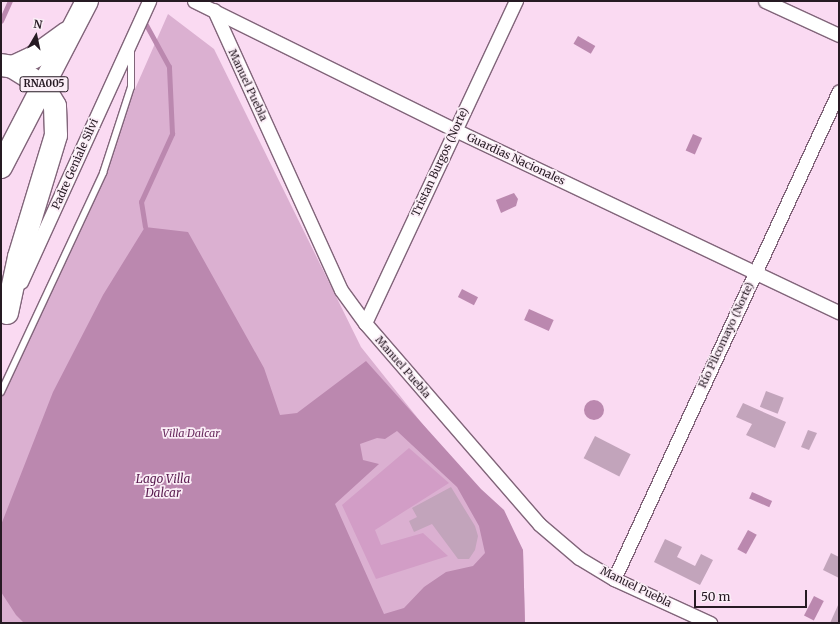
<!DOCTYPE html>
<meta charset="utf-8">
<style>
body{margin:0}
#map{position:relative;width:840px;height:624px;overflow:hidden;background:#fadaf2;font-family:Merriweather,serif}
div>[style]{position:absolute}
.green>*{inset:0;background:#dbb0d1}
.forest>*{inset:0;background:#d29dc6}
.water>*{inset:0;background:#bb88af;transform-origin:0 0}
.round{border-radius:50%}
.stream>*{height:4.5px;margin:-2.25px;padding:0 2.25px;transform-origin:2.25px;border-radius:2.25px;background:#bb88af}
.building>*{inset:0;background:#c2a4bb;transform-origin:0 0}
.roads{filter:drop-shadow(1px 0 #81657a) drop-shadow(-1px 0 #81657a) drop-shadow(0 1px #81657a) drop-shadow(0 -1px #81657a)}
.lane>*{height:6px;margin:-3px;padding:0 3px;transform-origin:3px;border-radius:3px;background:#fff}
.street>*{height:13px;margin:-6.5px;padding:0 6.5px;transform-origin:6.5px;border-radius:6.5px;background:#fff}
.highway>*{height:22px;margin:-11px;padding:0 11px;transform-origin:11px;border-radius:11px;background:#fff}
span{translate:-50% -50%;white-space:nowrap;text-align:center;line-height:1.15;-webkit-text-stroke:3.5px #fbeef7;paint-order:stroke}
.shield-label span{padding:1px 3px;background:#fbeef7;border:1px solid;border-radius:3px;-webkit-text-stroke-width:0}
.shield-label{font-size:10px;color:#261a23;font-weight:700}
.street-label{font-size:11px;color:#261a23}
.park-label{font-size:11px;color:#692b5e;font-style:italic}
.water-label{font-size:12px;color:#5a1c50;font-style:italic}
.frame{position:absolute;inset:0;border:2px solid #261a23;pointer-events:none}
.north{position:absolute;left:16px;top:16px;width:40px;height:40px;-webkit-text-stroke:3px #fbeef7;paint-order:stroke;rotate:9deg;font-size:11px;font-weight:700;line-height:16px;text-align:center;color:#261a23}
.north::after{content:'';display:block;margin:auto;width:14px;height:18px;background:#261a23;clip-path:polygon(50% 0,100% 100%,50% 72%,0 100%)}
.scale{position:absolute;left:694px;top:590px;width:113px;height:18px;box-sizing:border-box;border:2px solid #261a23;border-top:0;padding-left:5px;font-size:12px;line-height:14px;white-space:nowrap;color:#261a23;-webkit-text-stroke:3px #fbeef7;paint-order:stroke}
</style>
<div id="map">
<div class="green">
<i style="clip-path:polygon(168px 14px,214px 49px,361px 347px,523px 550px,525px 623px,1px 623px,1px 394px)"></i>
</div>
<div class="forest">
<i style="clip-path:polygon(409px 448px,449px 483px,375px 530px,381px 545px,423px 533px,448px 556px,376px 579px,342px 505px)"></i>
</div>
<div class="water">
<i style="left:578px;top:36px;width:20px;height:9px;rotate:30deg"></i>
<i style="left:693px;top:134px;width:10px;height:18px;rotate:24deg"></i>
<i style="clip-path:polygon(514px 193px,518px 199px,516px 206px,501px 213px,496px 200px)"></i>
<i style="clip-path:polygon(evenodd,145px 227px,188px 232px,264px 368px,280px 415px,297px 413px,366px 361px,481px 489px,504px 510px,523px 550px,525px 623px,24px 623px,16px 615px,1px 592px,1px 525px,53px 392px,103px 295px,145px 227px,397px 431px,457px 487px,479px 526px,485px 553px,473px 566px,446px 572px,424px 587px,404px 608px,384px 614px,335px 504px,379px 464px,363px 460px,360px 444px,377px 438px,385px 439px,397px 431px)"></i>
<i style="left:462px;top:289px;width:18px;height:9px;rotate:27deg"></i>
<i style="left:529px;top:309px;width:27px;height:12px;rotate:24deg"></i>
<i class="round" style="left:584px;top:400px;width:20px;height:20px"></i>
<i style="left:752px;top:492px;width:22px;height:7px;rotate:24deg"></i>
<i style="left:748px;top:530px;width:10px;height:22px;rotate:29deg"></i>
<i style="left:814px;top:596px;width:11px;height:22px;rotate:27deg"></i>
</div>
<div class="stream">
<i style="left:1px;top:21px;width:22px;rotate:-66deg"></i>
<i style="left:145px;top:227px;width:25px;rotate:-99deg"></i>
<i style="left:141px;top:202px;width:75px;rotate:-65.5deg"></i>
<i style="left:172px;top:134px;width:67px;rotate:-92.6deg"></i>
<i style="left:169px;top:67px;width:48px;rotate:-118.7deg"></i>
</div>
<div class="building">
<i style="left:766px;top:391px;width:19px;height:17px;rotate:21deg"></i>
<i style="clip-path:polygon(743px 403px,786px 422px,775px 448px,746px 435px,752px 424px,736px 417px)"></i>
<i style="clip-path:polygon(808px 430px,817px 433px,809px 450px,801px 447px)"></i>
<i style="left:595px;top:436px;width:40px;height:25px;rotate:27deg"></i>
<i style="clip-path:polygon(451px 487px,475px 526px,478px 536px,475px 550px,469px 559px,458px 559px,432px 524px,414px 532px,409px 521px,417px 517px,412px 508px)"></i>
<i style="clip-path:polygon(665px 539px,682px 547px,677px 557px,695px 566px,701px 554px,713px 560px,700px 585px,654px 562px)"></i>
<i style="clip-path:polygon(831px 553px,839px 557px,839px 578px,823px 570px)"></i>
<i style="clip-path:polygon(839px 603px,839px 623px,830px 623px)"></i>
</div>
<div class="roads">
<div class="lane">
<i style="left:1px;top:392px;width:242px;rotate:-65deg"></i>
<i style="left:103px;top:173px;width:90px;rotate:-72deg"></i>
<i style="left:131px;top:87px;width:39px;rotate:-90deg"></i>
</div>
<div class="street">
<i style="left:194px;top:1px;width:291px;rotate:26.3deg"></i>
<i style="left:455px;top:130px;width:425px;rotate:25.4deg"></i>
<i style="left:765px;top:1px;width:81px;rotate:24.7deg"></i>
<i style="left:214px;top:10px;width:307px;rotate:65.6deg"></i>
<i style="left:341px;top:290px;width:41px;rotate:54deg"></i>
<i style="left:365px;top:323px;width:266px;rotate:49.1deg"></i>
<i style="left:539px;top:524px;width:52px;rotate:40.4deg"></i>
<i style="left:579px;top:558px;width:41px;rotate:31deg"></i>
<i style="left:614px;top:579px;width:106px;rotate:24.6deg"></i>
<i style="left:21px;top:282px;width:309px;rotate:-65.5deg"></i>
<i style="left:365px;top:323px;width:356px;rotate:-64.9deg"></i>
<i style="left:614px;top:579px;width:537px;rotate:-65.25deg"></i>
</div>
<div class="highway">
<i style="left:1px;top:65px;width:12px;rotate:9deg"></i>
<i style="left:13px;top:67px;width:23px;rotate:-25deg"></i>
<i style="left:34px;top:57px;width:41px;rotate:-36deg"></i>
<i style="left:1px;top:167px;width:187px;rotate:-62.6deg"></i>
<i style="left:7px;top:313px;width:57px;rotate:-77.9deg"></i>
<i style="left:19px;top:257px;width:127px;rotate:-73.1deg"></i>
<i style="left:56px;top:135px;width:29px;rotate:-92deg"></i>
<i style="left:55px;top:106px;width:23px;rotate:-121deg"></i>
<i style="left:43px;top:86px;width:36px;rotate:-148deg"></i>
</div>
</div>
<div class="shield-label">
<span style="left:44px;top:84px">RNA005</span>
</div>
<div class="street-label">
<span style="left:248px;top:85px;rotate:65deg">Manuel Puebla</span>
<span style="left:516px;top:159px;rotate:25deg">Guardias Nacionales</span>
<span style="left:440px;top:162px;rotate:-65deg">Tristan Burgos (Norte)</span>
<span style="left:75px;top:164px;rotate:-66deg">Padre Geniale Silvi</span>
<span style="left:726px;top:335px;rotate:-65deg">Río Pilcomayo (Norte)</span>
<span style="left:403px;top:367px;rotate:49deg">Manuel Puebla</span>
<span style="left:636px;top:587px;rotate:26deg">Manuel Puebla</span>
</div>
<div class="park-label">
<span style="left:191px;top:433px">Villa Dalcar</span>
</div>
<div class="water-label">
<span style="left:163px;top:486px">Lago Villa<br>Dalcar</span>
</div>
<div class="frame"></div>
<div class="north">N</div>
<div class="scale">50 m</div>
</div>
